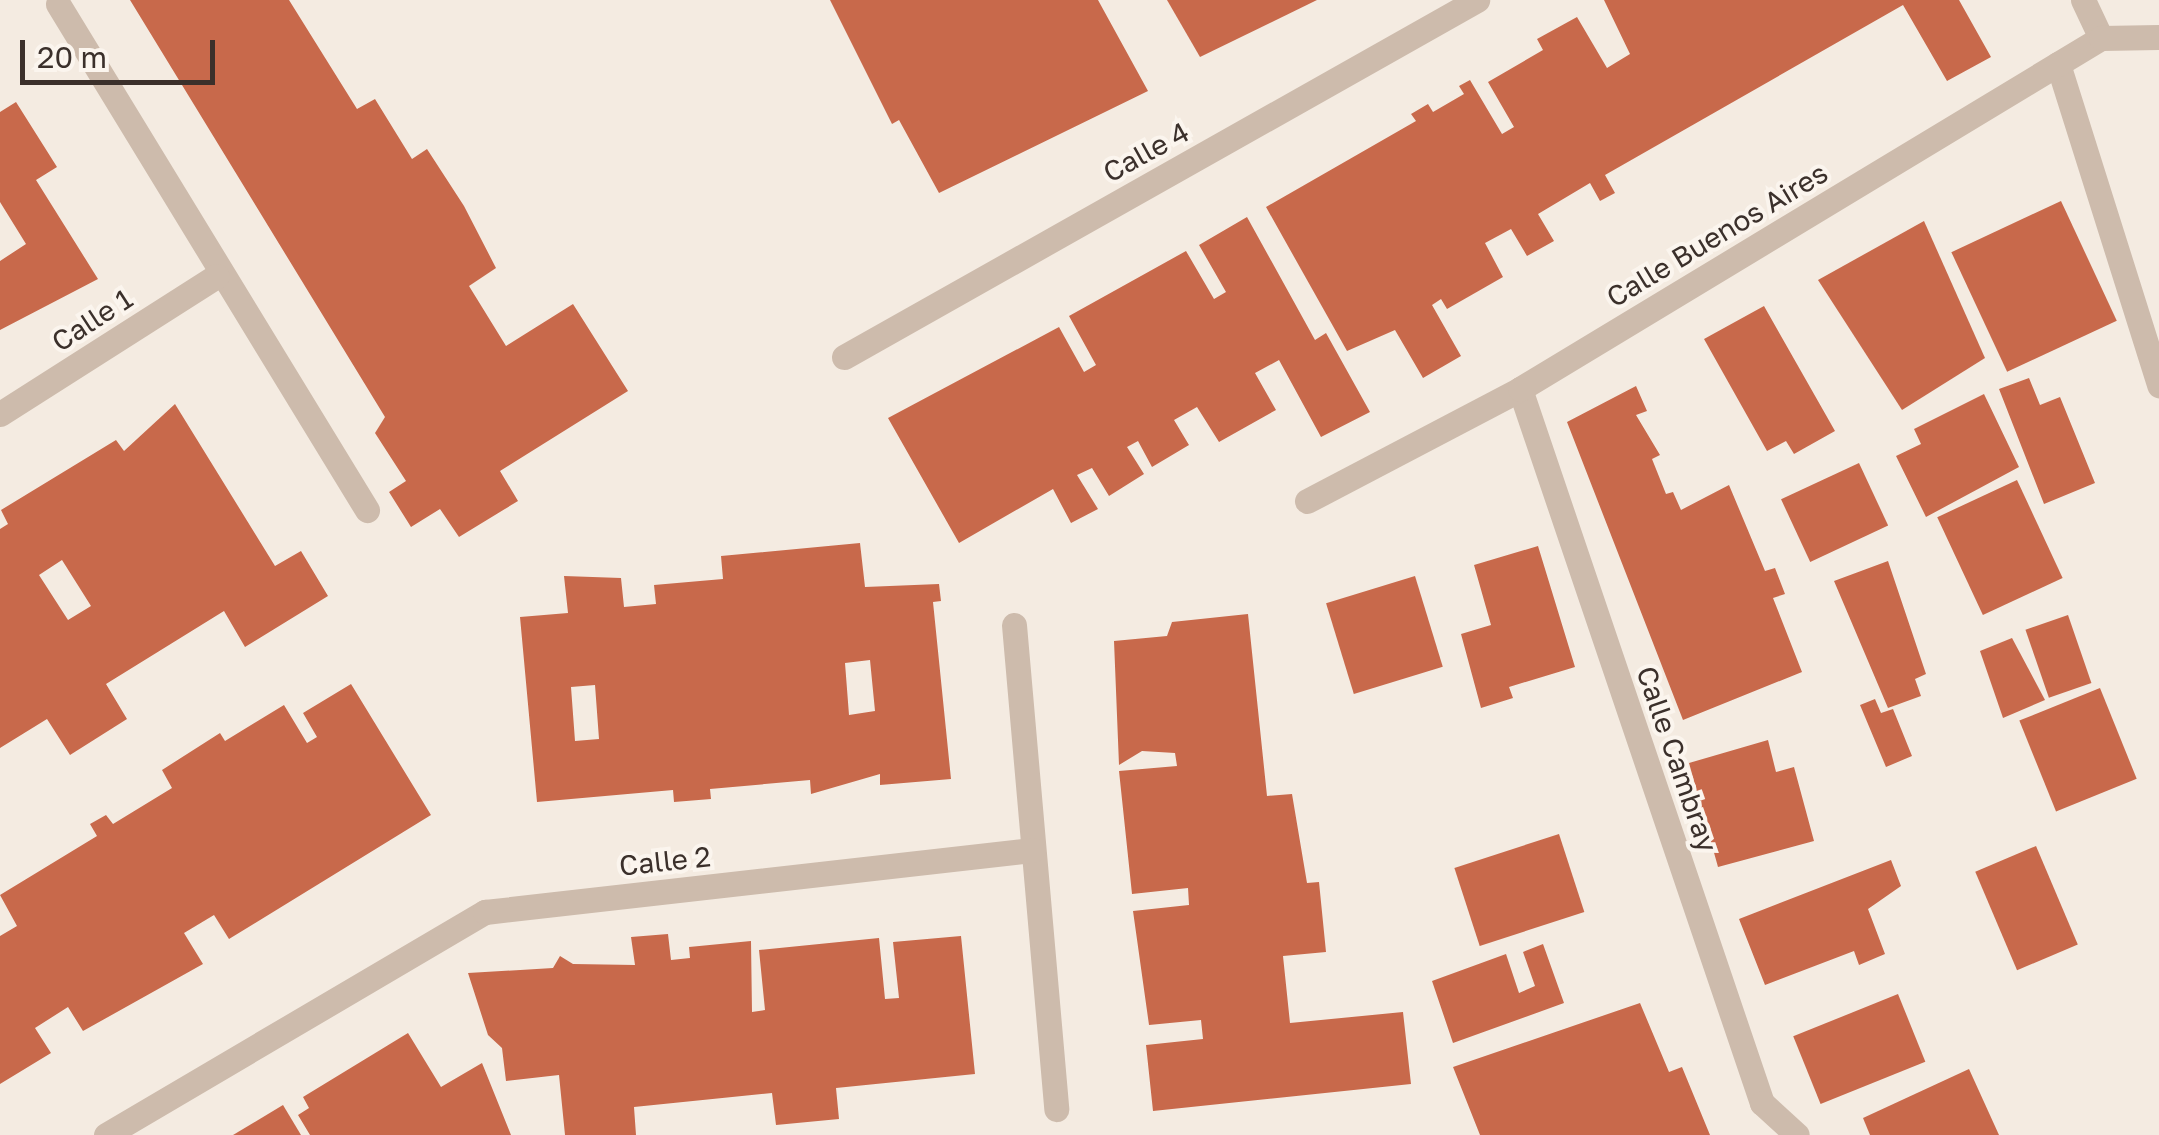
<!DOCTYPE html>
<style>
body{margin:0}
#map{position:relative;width:2159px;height:1135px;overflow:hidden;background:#f4ebe1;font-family:"Golos Text",sans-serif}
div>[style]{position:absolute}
.building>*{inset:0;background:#c8694b;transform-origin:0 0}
.minor>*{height:25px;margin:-12.5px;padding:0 12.5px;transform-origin:12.5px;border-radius:12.5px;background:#cdbbac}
span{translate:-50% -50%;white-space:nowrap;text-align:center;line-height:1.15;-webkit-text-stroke:8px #fbf5ee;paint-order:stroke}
.street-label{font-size:28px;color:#3b302b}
.scale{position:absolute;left:20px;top:40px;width:195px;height:45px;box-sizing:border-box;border:5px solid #3b302b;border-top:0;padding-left:12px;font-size:30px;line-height:35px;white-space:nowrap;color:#3b302b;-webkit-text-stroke:8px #fbf5ee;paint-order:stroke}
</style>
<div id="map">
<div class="building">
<i style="clip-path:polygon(130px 0,289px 0,357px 109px,375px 99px,412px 159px,427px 149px,464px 206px,496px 268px,469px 286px,506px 346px,573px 304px,628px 391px,500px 471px,518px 501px,459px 537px,440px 509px,411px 527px,389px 492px,406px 481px,375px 433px,385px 417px)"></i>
<i style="clip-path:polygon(830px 0,1098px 0,1148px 91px,939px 193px,899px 120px,892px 124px)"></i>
<i style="clip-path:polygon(1167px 0,1317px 0,1200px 57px)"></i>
<i style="clip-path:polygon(1604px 0,1959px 0,1991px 57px,1947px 81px,1903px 5px,1605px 175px,1615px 193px,1600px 201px,1590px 183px,1538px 214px,1554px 241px,1527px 256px,1511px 229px,1485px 243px,1503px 277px,1447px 309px,1441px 299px,1432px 305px,1461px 356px,1423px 378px,1395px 330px,1347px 351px,1266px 207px,1416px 121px,1411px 114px,1428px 104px,1433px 112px,1464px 94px,1459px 86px,1470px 80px,1502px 134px,1514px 127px,1488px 82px,1543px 50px,1537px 39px,1577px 17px,1607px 68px,1630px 54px)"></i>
<i style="clip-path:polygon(16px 102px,57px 167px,36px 180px,98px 279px,0 330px,0 261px,26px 244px,0 202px,0 112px)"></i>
<i style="left:2061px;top:201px;width:132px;height:121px;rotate:65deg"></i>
<i style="clip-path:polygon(1247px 217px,1315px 340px,1326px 333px,1370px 412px,1321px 437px,1279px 360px,1255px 373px,1276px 410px,1219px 442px,1197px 407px,1174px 420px,1189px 445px,1152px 467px,1138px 441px,1127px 447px,1144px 474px,1109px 496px,1092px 468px,1077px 475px,1098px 509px,1071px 523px,1053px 489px,959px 543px,888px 418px,1059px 327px,1084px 372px,1096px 365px,1069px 316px,1186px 251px,1214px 299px,1226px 292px,1199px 245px)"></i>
<i style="clip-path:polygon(1924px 221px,1985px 358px,1902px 410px,1818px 280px)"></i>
<i style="clip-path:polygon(1764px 306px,1835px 431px,1794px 454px,1786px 441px,1767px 451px,1704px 339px)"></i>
<i style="clip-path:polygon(2029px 378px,2040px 405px,2060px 397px,2095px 483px,2044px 504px,1999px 389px)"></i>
<i style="clip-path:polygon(1636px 386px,1647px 411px,1636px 415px,1660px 455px,1652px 459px,1666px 494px,1673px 492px,1681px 510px,1729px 485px,1765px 571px,1775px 568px,1785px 594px,1773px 598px,1802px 672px,1683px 720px,1567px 422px)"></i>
<i style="clip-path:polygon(1984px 394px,2019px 467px,1926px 517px,1896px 456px,1921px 444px,1914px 429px)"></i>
<i style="clip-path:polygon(evenodd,175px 404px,275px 566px,301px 551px,328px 596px,245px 647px,224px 611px,106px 684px,127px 719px,70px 755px,47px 719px,0 748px,0 529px,8px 524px,1px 510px,116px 440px,124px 451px,175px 404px,62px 560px,91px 606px,68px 620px,39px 575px,62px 560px)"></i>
<i style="left:1859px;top:463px;width:69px;height:86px;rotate:65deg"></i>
<i style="left:2017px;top:480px;width:108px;height:88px;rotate:65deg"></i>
<i style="clip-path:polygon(evenodd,860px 543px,865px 587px,939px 584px,941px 601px,933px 602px,951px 779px,880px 785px,880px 774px,811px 794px,810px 780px,710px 789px,711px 799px,674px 802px,673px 790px,537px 802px,520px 617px,568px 613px,564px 576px,621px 578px,624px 607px,656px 604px,654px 585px,723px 579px,721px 556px,860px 543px,870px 660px,875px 711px,849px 715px,845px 663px,870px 660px,860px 543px,595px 685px,599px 739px,575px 741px,571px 687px,595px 685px)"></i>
<i style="clip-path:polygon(1538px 546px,1575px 667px,1509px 687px,1513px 698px,1481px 708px,1461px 634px,1491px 625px,1474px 565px)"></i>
<i style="clip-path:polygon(1888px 561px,1926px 674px,1915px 679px,1921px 696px,1888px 708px,1834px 581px)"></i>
<i style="left:1415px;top:576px;width:95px;height:93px;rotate:73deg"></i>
<i style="clip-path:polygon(1248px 614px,1267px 796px,1292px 794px,1307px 883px,1319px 882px,1326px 952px,1283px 956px,1290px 1023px,1403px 1012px,1411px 1084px,1153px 1111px,1146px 1045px,1203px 1039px,1201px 1020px,1149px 1025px,1133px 911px,1189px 905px,1188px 888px,1132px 894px,1119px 771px,1177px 766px,1175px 753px,1142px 751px,1119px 765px,1114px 641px,1167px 636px,1172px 622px)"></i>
<i style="left:2068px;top:615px;width:72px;height:45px;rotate:71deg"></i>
<i style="clip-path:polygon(2012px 638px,2045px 700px,2003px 718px,1980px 651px)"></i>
<i style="clip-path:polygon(351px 684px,431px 815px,229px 939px,214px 915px,184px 933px,203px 964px,83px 1031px,68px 1007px,35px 1028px,51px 1053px,0 1084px,0 936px,17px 926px,0 895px,97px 836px,90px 824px,106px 815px,113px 824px,172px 788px,162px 770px,220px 733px,225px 741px,284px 705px,307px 743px,317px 737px,303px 713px)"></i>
<i style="left:2100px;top:688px;width:98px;height:87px;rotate:68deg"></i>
<i style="clip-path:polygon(1875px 699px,1881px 713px,1893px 709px,1912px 756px,1886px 767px,1860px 705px)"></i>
<i style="clip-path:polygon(1768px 740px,1776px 772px,1794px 767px,1814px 841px,1718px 867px,1689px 763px)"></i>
<i style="left:1559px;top:834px;width:82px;height:110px;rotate:72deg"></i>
<i style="left:2036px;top:846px;width:107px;height:66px;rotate:67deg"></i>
<i style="clip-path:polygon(1891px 860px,1901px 886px,1868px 909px,1885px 954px,1859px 965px,1854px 951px,1765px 985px,1739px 919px)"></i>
<i style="clip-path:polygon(668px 934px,671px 960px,690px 958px,689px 947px,751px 941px,752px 1012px,765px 1010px,759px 950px,879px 938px,885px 999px,899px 998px,893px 942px,961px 936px,975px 1074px,836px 1088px,839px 1119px,776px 1125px,772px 1093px,634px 1107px,636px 1135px,565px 1135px,559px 1075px,506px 1081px,502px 1048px,488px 1035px,468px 973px,553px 968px,560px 956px,573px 964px,635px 965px,631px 937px)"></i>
<i style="clip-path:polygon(1543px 944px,1564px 1003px,1453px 1043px,1432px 981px,1506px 954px,1519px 993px,1535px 986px,1523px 952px)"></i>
<i style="left:1898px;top:994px;width:73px;height:113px;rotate:68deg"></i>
<i style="clip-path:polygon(1640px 1003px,1669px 1072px,1682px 1067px,1710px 1135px,1480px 1135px,1453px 1067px)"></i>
<i style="clip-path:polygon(408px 1033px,441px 1087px,482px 1063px,511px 1135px,310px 1135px,298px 1115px,309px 1108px,303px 1097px)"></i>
<i style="clip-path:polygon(1969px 1069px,1999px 1135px,1870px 1135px,1863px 1118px)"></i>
<i style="clip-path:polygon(283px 1105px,301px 1135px,233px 1135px)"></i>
</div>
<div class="minor">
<i style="left:2083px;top:0;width:42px;rotate:64.7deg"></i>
<i style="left:58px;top:4px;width:593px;rotate:58.59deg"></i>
<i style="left:2058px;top:64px;width:337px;rotate:72.5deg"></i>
<i style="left:844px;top:357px;width:727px;rotate:-29.42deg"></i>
<i style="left:1520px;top:389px;width:754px;rotate:71.28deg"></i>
<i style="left:1762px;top:1103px;width:47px;rotate:42.4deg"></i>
<i style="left:0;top:414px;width:257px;rotate:-32.5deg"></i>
<i style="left:1307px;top:501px;width:241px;rotate:-27.7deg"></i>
<i style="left:1520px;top:389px;width:679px;rotate:-31.14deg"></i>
<i style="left:2101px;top:38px;width:58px;rotate:-1deg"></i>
<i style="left:1014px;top:625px;width:486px;rotate:85deg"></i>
<i style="left:106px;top:1135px;width:440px;rotate:-30.5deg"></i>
<i style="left:485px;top:912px;width:551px;rotate:-6.47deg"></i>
</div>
<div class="street-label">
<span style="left:1146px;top:152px;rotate:-29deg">Calle 4</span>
<span style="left:1717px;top:235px;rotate:-31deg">Calle Buenos Aires</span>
<span style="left:92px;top:320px;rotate:-33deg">Calle 1</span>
<span style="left:1677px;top:759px;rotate:71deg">Calle Cambray</span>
<span style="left:665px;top:861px;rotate:-6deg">Calle 2</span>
</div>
<div class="scale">20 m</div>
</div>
